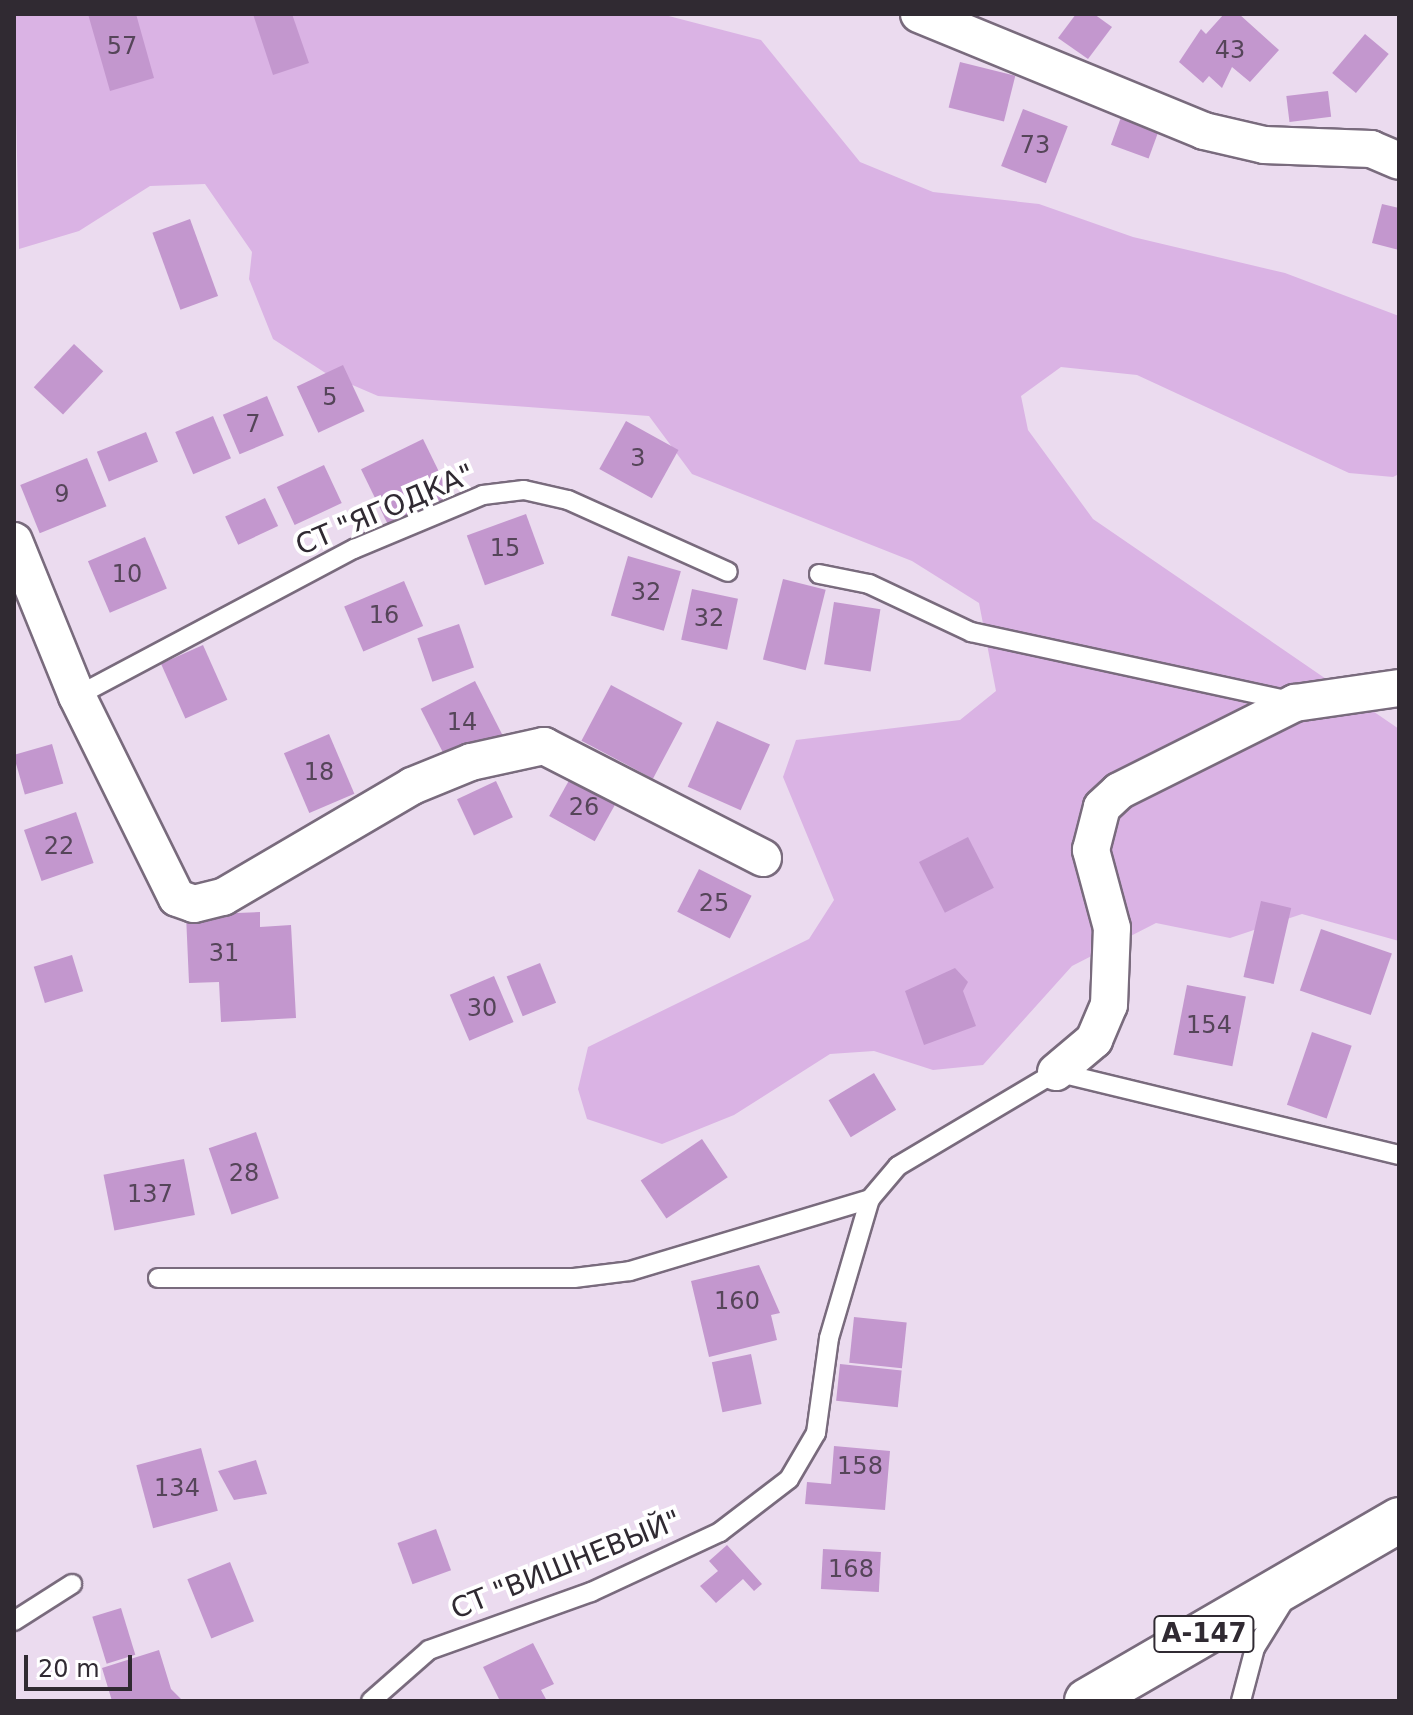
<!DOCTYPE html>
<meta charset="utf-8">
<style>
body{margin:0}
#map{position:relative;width:1413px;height:1715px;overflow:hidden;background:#ebdbef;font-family:"DejaVu Sans",sans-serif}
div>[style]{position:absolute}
.green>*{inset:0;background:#dab3e4}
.building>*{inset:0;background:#c397ce;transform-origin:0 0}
.roads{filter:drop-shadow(2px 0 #796b7d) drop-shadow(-2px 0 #796b7d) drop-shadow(0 2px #796b7d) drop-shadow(0 -2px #796b7d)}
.lane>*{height:18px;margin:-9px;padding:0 9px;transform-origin:9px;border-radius:9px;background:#fff}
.street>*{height:36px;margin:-18px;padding:0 18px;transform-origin:18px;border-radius:18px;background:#fff}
.highway>*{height:44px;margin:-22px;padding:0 22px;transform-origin:22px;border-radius:22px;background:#fff}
span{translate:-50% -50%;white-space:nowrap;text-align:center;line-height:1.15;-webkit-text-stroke:8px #fff;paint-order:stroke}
.number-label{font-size:24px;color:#554559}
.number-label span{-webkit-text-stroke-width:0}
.shield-label span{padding:2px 6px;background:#fff;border:2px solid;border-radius:6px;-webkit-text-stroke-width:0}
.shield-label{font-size:26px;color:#302a32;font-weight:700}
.street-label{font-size:28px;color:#302a32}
.frame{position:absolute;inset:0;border:16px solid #302a32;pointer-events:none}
.scale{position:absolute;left:24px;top:1655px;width:108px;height:36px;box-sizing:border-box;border:4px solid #302a32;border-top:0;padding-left:10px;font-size:24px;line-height:28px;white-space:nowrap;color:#302a32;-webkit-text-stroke:6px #fff;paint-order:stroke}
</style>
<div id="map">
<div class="green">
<i style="clip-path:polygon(14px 14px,661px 14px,761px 40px,860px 162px,933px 192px,1039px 204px,1133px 237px,1285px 273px,1399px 316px,1399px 474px,1393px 477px,1349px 473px,1137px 375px,1061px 367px,1021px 396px,1028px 430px,1093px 519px,1399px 729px,1399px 941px,1302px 914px,1230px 938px,1156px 923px,1072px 966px,983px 1065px,933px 1070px,874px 1051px,830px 1054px,734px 1115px,662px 1144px,587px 1119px,578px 1089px,588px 1047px,809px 939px,834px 900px,783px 777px,796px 740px,960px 720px,996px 691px,979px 603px,912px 561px,692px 474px,649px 416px,378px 396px,327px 374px,273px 339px,249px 279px,252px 252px,205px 184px,150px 186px,79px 231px,19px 249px)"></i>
</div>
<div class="building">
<i style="clip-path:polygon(88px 14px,136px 14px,154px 78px,110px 91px)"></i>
<i style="clip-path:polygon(253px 14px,292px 14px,309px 63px,273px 75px)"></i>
<i style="clip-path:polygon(1076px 14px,1094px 14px,1112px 27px,1088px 59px,1058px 38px)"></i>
<i style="clip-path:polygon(1224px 14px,1239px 14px,1279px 50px,1250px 82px,1232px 67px,1222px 88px,1209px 76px,1203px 83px,1179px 62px,1201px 29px,1206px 34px)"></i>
<i style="left:1365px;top:34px;width:31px;height:51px;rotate:40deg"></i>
<i style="left:960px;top:62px;width:57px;height:47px;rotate:14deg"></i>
<i style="left:1328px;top:91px;width:26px;height:42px;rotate:83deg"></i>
<i style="left:1023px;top:109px;width:48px;height:61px;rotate:21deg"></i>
<i style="left:1124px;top:109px;width:40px;height:38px;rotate:20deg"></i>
<i style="clip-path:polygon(1382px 204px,1399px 208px,1399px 250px,1372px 243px)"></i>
<i style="left:190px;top:219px;width:82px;height:40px;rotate:70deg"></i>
<i style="left:74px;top:344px;width:40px;height:59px;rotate:43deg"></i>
<i style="left:343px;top:365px;width:51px;height:51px;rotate:65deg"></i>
<i style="left:267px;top:396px;width:43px;height:48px;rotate:67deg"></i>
<i style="left:213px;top:416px;width:46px;height:41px;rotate:67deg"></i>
<i style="left:626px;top:421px;width:60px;height:55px;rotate:29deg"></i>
<i style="left:146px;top:432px;width:32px;height:53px;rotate:68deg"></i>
<i style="left:423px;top:439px;width:64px;height:69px;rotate:64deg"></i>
<i style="left:87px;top:458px;width:52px;height:72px;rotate:68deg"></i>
<i style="left:324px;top:465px;width:42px;height:52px;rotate:65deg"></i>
<i style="left:265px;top:498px;width:31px;height:44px;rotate:65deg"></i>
<i style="left:526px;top:514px;width:53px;height:63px;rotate:70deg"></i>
<i style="left:145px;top:537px;width:56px;height:62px;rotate:67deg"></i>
<i style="left:628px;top:556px;width:55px;height:62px;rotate:16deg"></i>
<i style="left:783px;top:579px;width:44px;height:83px;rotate:14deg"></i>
<i style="left:404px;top:581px;width:49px;height:65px;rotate:67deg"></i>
<i style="left:692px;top:589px;width:47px;height:52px;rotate:12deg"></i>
<i style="left:834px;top:602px;width:47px;height:63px;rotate:9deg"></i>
<i style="left:459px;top:624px;width:46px;height:44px;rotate:71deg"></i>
<i style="left:203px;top:645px;width:60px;height:46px;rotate:66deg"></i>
<i style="left:475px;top:681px;width:63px;height:61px;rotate:63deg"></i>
<i style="left:611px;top:685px;width:81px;height:63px;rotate:28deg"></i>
<i style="left:717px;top:721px;width:58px;height:72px;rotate:24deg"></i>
<i style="left:329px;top:734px;width:65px;height:49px;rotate:67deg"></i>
<i style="left:52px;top:744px;width:41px;height:40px;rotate:74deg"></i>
<i style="left:572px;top:775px;width:52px;height:47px;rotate:29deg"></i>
<i style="left:496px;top:781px;width:40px;height:43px;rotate:65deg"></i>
<i style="left:76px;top:812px;width:54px;height:55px;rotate:71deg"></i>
<i style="left:968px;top:837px;width:57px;height:55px;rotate:63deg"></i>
<i style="left:699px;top:869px;width:59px;height:48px;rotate:27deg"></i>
<i style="left:1261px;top:901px;width:31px;height:78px;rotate:13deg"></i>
<i style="clip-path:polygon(260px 912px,260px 927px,291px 925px,296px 1018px,221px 1022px,219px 982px,189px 983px,186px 915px)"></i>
<i style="left:1321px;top:929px;width:75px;height:65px;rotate:19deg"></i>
<i style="left:72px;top:955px;width:38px;height:40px;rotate:73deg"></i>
<i style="left:540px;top:963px;width:43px;height:36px;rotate:68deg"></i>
<i style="clip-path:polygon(955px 968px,968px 982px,963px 991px,976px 1026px,924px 1045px,905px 991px)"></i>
<i style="left:494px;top:976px;width:50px;height:48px;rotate:67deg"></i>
<i style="left:1187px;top:985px;width:60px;height:71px;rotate:11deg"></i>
<i style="left:1312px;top:1032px;width:42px;height:77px;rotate:19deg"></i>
<i style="left:874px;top:1073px;width:43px;height:53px;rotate:59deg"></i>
<i style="left:256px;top:1132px;width:70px;height:50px;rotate:71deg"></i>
<i style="left:702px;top:1139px;width:46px;height:74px;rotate:56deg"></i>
<i style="left:184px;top:1159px;width:57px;height:82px;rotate:79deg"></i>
<i style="clip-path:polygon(759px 1265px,780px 1313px,771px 1315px,777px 1340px,709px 1357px,691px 1281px)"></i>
<i style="left:854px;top:1317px;width:53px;height:46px;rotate:6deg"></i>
<i style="left:751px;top:1354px;width:51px;height:40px;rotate:78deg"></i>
<i style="left:840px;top:1364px;width:62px;height:37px;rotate:6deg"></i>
<i style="clip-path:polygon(834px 1446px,890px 1451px,885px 1510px,805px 1504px,807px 1482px,831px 1484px)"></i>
<i style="left:201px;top:1448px;width:65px;height:67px;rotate:75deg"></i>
<i style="clip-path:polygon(256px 1460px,267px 1494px,234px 1500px,218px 1471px)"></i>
<i style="left:436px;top:1529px;width:44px;height:41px;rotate:70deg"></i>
<i style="clip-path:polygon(727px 1545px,762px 1584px,754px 1591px,743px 1579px,716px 1603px,700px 1586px,718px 1571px,709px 1561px)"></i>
<i style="left:823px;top:1549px;width:58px;height:40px;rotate:3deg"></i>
<i style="left:230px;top:1562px;width:64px;height:46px;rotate:68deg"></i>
<i style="left:121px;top:1608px;width:49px;height:30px;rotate:73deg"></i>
<i style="clip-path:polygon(533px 1643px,554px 1684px,541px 1690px,547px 1701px,500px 1701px,483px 1667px)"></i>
<i style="clip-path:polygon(159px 1650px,171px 1689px,183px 1701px,112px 1701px,102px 1668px)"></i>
</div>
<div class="roads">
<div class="lane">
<i style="left:819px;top:574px;width:51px;rotate:11.3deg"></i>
<i style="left:869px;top:584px;width:113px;rotate:25.2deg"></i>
<i style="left:971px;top:632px;width:325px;rotate:12.2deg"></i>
<i style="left:77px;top:696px;width:314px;rotate:-28deg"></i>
<i style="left:354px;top:549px;width:140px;rotate:-22.7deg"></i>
<i style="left:483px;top:495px;width:41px;rotate:-7deg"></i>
<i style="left:524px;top:490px;width:45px;rotate:12.8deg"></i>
<i style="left:568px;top:500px;width:175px;rotate:24.2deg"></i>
<i style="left:158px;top:1278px;width:416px"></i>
<i style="left:574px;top:1278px;width:56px;rotate:-7.1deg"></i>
<i style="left:630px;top:1271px;width:251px;rotate:-16.7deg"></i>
<i style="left:14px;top:1621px;width:69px;rotate:-32.5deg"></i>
<i style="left:371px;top:1701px;width:77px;rotate:-41.3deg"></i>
<i style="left:429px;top:1650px;width:172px;rotate:-19.7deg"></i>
<i style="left:591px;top:1592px;width:142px;rotate:-24.9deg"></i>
<i style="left:720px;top:1532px;width:87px;rotate:-37.5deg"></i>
<i style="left:789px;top:1479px;width:53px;rotate:-59.6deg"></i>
<i style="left:816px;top:1433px;width:96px;rotate:-82.2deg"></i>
<i style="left:829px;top:1338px;width:145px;rotate:-73.6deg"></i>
<i style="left:870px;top:1199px;width:43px;rotate:-49.7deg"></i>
<i style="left:898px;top:1166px;width:184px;rotate:-30.7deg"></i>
<i style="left:1056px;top:1072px;width:353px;rotate:13.6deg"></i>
<i style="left:1241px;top:1701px;width:55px;rotate:-75.2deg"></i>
<i style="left:1255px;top:1648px;width:59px;rotate:-58.2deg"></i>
</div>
<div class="street">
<i style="left:919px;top:14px;width:308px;rotate:22.3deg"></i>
<i style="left:1204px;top:131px;width:62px;rotate:13.1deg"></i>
<i style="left:1264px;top:145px;width:107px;rotate:2.1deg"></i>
<i style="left:1371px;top:149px;width:30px;rotate:23deg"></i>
<i style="left:14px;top:541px;width:167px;rotate:67.9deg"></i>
<i style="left:77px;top:696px;width:225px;rotate:63.7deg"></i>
<i style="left:177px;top:898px;width:18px;rotate:19deg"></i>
<i style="left:194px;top:904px;width:30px;rotate:-14deg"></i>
<i style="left:223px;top:897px;width:219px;rotate:-30.4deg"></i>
<i style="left:412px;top:786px;width:64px;rotate:-22.1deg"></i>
<i style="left:471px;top:762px;width:75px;rotate:-12.4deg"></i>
<i style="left:544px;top:746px;width:246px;rotate:27.1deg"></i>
<i style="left:1056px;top:1072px;width:50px;rotate:-40.1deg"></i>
<i style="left:1094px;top:1040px;width:38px;rotate:-67deg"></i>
<i style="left:1109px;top:1005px;width:77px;rotate:-87.8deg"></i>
<i style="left:1112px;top:928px;width:81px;rotate:-105.1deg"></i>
<i style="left:1091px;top:850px;width:44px;rotate:-75.7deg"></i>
<i style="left:1102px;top:807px;width:23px;rotate:-43deg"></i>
<i style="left:1119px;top:791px;width:197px;rotate:-26.6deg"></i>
<i style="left:1295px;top:703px;width:105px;rotate:-8.2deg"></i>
</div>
<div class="highway">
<i style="left:1087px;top:1701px;width:361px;rotate:-30.1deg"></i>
</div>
</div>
<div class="number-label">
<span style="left:122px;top:47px">57</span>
<span style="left:1230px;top:51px">43</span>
<span style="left:1035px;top:146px">73</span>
<span style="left:330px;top:398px">5</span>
<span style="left:253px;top:425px">7</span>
<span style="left:638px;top:459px">3</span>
<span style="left:62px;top:495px">9</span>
<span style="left:505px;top:549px">15</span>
<span style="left:127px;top:575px">10</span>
<span style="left:646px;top:593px">32</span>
<span style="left:384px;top:616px">16</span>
<span style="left:709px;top:619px">32</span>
<span style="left:462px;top:723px">14</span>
<span style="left:319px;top:773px">18</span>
<span style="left:584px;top:808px">26</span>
<span style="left:59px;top:847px">22</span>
<span style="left:714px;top:904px">25</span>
<span style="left:224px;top:954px">31</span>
<span style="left:482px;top:1009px">30</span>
<span style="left:1209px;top:1026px">154</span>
<span style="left:244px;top:1174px">28</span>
<span style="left:150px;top:1195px">137</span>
<span style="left:737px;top:1302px">160</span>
<span style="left:860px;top:1467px">158</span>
<span style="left:177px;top:1489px">134</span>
<span style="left:851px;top:1570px">168</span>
</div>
<div class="shield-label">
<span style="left:1204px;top:1634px">А-147</span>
</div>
<div class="street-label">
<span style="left:385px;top:510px;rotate:-23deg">СТ "ЯГОДКА"</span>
<span style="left:566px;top:1565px;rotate:-22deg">СТ "ВИШНЕВЫЙ"</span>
</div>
<div class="frame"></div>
<div class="scale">20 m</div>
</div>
